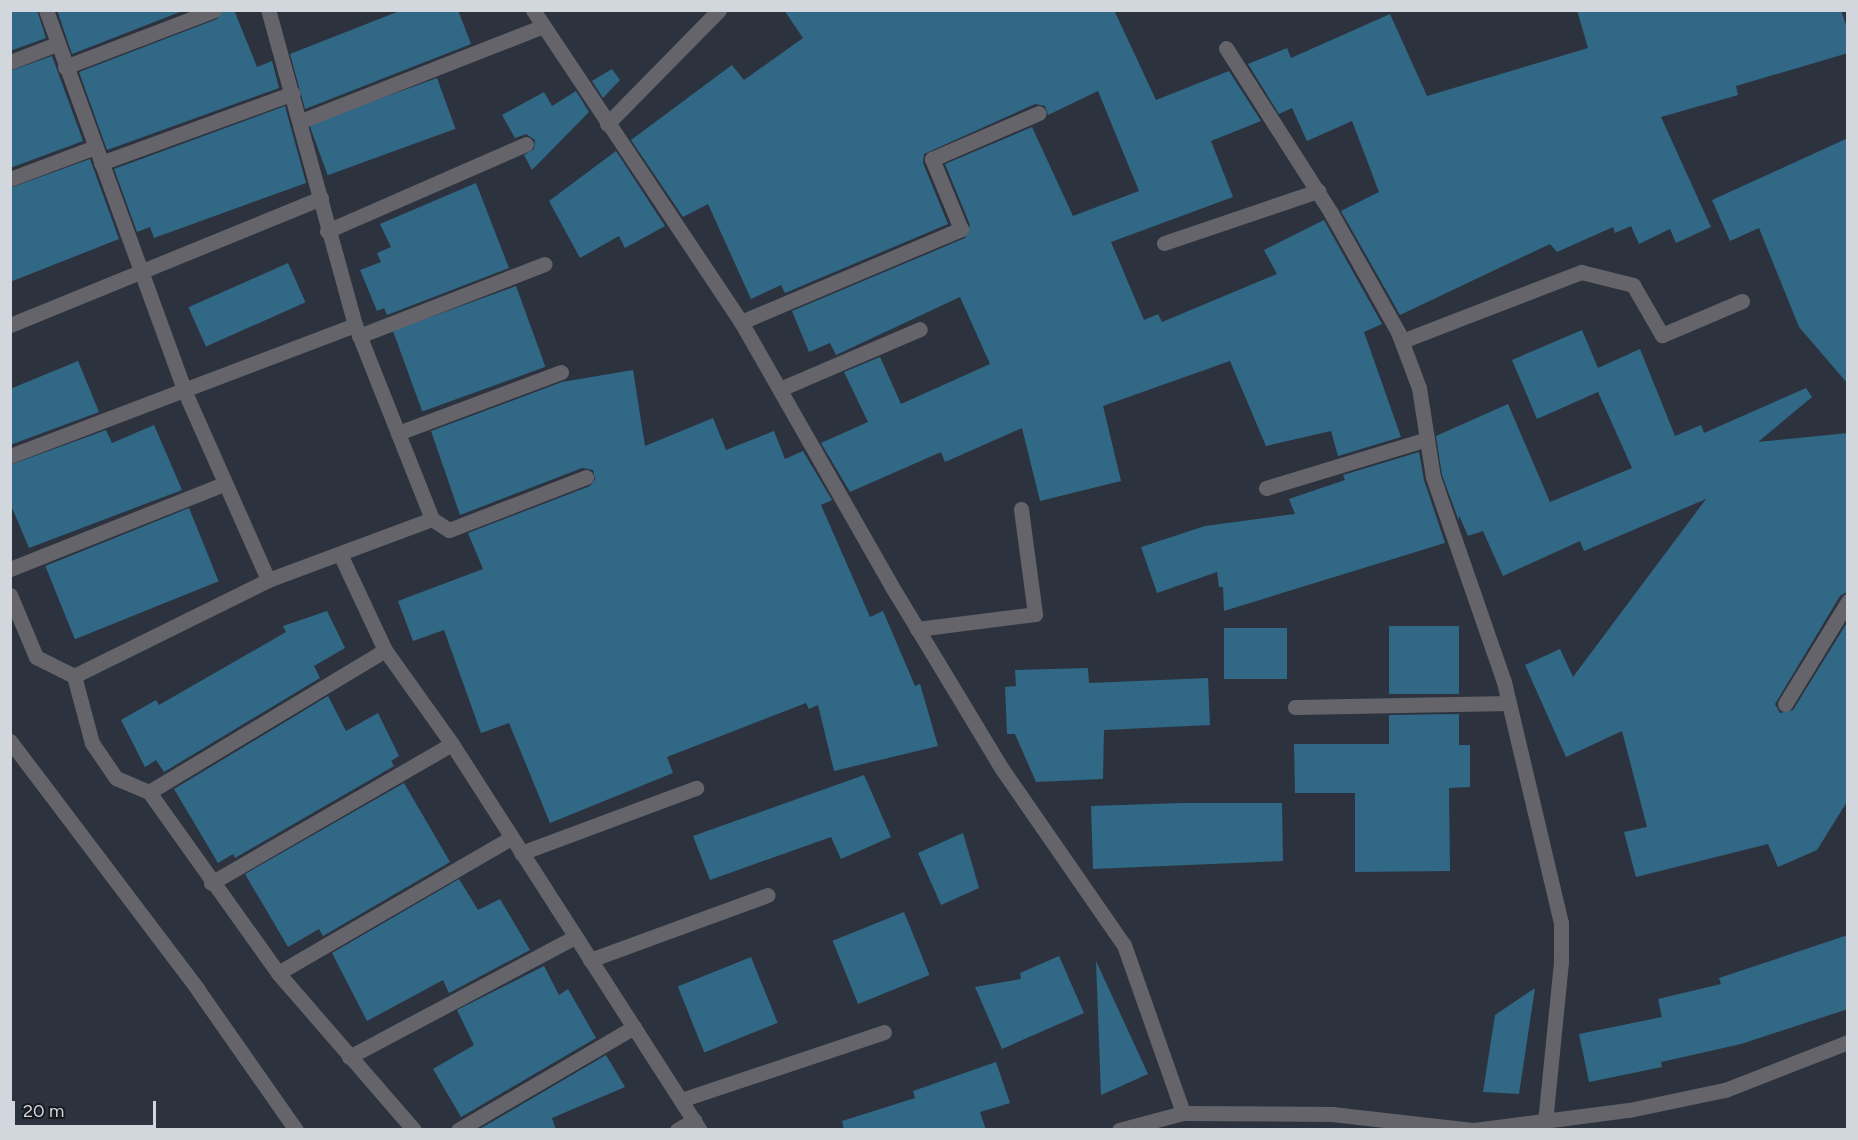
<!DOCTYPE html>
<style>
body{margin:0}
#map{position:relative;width:1858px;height:1140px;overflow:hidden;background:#2d333e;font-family:Figtree,sans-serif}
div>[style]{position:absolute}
.building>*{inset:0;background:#306886;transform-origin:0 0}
.service>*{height:15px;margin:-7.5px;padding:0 7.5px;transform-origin:7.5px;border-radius:7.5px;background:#65646a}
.minor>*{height:15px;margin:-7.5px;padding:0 7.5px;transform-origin:7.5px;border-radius:7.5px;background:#65646a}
span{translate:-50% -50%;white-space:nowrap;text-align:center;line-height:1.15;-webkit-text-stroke:4.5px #181a20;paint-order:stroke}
.frame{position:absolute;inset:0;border:12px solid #d2d6dd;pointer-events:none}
.scale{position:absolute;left:12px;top:1101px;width:144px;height:27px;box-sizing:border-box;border:3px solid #d2d6dd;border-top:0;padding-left:8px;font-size:18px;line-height:21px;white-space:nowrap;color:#d2d6dd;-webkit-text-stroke:4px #181a20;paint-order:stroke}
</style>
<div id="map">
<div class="building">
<i style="clip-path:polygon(10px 10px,37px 10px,46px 38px,10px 51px)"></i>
<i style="clip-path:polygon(57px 10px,185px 10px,72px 54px)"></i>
<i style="clip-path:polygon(224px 10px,234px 10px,257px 67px,272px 61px,279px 88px,107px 150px,79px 72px,217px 19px)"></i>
<i style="clip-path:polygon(402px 10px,458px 10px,471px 44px,305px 109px,290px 54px)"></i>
<i style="clip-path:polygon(784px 10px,1114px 10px,1156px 100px,1229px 71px,1261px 121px,1211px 141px,1233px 197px,1111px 242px,1144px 320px,1158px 314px,1162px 322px,1277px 274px,1264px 250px,1324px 220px,1382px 324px,1364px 332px,1401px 437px,1338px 456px,1331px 431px,1266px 446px,1230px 361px,1103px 406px,1121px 481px,1040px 501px,1022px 428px,945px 462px,941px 452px,850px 492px,821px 443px,868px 422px,844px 372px,880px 357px,901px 404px,990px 364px,960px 297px,836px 355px,830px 343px,809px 352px,792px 311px,965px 238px,970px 225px,945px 164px,1032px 127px,1073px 216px,1139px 191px,1098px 91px,1048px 115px,1045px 106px,1035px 104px,924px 154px,923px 163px,948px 224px,785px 293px,781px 285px,751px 299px,708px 204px,683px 217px,631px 140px,732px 65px,744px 80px,803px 38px)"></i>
<i style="clip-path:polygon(1577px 10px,1841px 10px,1848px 31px,1848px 53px,1736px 86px,1738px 95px,1661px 117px,1711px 227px,1676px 243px,1670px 229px,1639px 244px,1631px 226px,1615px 233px,1613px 227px,1557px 252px,1550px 244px,1400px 315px,1341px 211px,1379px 192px,1352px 121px,1307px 141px,1292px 108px,1279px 114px,1248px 64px,1287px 48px,1291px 58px,1390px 14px,1427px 96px,1588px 48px)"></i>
<i style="clip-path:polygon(52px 56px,83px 141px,10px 168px,10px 71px)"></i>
<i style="clip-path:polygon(612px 69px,620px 80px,603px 98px,592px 81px)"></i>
<i style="left:437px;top:78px;width:54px;height:136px;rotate:70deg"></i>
<i style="clip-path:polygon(576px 91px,589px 112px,532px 170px,524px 155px,534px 149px,535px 140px,526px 134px,515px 138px,502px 115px,544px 92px,552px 106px)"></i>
<i style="clip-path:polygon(285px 106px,306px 183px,154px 238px,150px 227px,137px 232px,114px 169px)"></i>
<i style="clip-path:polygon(1848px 138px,1848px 384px,1799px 327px,1759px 228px,1730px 241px,1712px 200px)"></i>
<i style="clip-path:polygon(616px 151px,665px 226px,625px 248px,619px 236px,580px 258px,549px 201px)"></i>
<i style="clip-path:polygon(90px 159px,119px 239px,10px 282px,10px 188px)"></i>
<i style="clip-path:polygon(476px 183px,509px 268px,387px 315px,384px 308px,377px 311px,360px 270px,381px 262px,377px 253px,391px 247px,380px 224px)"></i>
<i style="left:288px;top:263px;width:43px;height:109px;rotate:66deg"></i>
<i style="left:516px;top:286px;width:86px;height:131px;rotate:70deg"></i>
<i style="clip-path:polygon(1582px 330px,1598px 368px,1640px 349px,1675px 436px,1701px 425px,1704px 433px,1806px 388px,1812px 397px,1758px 442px,1848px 433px,1848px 591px,1840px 596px,1775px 704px,1780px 713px,1793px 710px,1848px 621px,1848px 800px,1817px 850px,1778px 867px,1768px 844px,1636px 877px,1624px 832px,1647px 827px,1622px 731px,1566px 757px,1525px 665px,1560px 649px,1573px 677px,1706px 499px,1584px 551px,1580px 541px,1503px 576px,1483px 531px,1468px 536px,1459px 515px,1459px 521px,1442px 475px,1436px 436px,1508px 404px,1550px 502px,1632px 468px,1598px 392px,1537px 419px,1512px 360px)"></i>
<i style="clip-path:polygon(78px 361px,99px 412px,10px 445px,10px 389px)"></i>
<i style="clip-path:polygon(633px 370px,645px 446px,713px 418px,726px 450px,774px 431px,785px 459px,803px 451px,832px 500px,821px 505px,870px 617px,883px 611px,915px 686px,920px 684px,938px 746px,834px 771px,818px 705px,809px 709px,806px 703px,667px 757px,673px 773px,550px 823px,509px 723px,481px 733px,444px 630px,413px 641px,398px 601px,483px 569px,468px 533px,590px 486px,595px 479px,593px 470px,582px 468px,460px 515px,431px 431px,562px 382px)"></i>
<i style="clip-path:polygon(154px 425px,182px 490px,29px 548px,10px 503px,10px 465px,106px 430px,112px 443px)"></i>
<i style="clip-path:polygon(1419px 452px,1424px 480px,1445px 543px,1224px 611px,1223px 587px,1219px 587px,1217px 572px,1157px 593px,1141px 547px,1205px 526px,1295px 514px,1289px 499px,1345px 480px,1343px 475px)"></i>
<i style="left:189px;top:508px;width:79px;height:155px;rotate:68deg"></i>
<i style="clip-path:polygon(327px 611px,345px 648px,314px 666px,320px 678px,164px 772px,156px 760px,145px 767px,121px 720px,156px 700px,159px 705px,286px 632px,283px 626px)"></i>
<i style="left:1459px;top:626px;width:68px;height:70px;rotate:90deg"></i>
<i style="left:1224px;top:628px;width:63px;height:51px"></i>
<i style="clip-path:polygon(1088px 668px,1089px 683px,1208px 678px,1210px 725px,1104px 730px,1103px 779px,1036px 782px,1015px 734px,1007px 734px,1005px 687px,1016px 686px,1015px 670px)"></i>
<i style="clip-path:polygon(328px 696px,346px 731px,378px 713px,399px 756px,391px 761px,394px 766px,235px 858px,233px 854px,218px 863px,174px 789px)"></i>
<i style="clip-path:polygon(1459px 714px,1459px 745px,1470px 745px,1470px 787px,1449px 788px,1450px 871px,1355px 872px,1355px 793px,1295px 793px,1294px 744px,1389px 744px,1389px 715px)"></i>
<i style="clip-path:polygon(864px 775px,891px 837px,841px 859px,831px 837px,710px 880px,693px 836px)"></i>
<i style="clip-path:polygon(404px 783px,450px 862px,323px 936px,319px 929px,288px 947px,245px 874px)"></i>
<i style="clip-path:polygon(1183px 803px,1282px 803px,1283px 861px,1093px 869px,1091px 806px)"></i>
<i style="clip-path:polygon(963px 833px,979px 888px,941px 905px,918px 853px)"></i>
<i style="clip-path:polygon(459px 879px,478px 910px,500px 899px,530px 950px,449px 993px,443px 980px,367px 1021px,332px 953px)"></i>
<i style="left:904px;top:912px;width:68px;height:77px;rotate:68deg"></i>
<i style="clip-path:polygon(1848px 935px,1848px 1009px,1741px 1044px,1661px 1062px,1662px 1067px,1589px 1082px,1579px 1034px,1662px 1017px,1658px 999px,1721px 984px,1719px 978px)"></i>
<i style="clip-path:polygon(1059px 956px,1084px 1013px,1002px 1049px,975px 987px,1021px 979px,1020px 973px)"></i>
<i style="left:751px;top:957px;width:71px;height:79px;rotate:68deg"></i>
<i style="clip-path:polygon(1096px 961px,1148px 1074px,1101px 1095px)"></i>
<i style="clip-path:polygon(544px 966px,559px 995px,568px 989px,596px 1038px,461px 1117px,433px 1069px,474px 1045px,457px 1010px)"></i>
<i style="clip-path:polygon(1535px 988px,1519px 1094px,1483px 1092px,1495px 1015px)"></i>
<i style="clip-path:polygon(606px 1055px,625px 1087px,552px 1118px,556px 1130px,478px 1130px)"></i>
<i style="clip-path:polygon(996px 1062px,1010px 1103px,980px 1112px,986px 1130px,844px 1130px,842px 1121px,915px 1098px,913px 1091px)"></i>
</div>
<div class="service">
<i style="left:10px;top:62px;width:50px;rotate:-21deg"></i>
<i style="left:10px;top:179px;width:91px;rotate:-20.6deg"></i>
<i style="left:149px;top:792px;width:275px;rotate:-31deg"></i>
<i style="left:211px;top:883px;width:278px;rotate:-30deg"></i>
<i style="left:278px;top:973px;width:269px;rotate:-30.1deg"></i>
<i style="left:349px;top:1057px;width:256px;rotate:-28deg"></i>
<i style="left:458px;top:1130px;width:204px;rotate:-30.3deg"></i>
<i style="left:677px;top:1130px;width:20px;rotate:-30deg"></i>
</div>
<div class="minor">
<i style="left:46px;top:10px;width:404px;rotate:70deg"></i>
<i style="left:184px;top:390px;width:208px;rotate:66.1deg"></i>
<i style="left:268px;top:580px;width:175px;rotate:-20.4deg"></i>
<i style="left:432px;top:519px;width:209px;rotate:-111.6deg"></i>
<i style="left:355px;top:325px;width:327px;rotate:-105.4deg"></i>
<i style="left:533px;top:10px;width:375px;rotate:56.3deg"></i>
<i style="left:741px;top:322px;width:314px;rotate:60.3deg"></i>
<i style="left:897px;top:595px;width:203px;rotate:58.9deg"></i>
<i style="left:1002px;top:769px;width:214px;rotate:55.3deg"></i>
<i style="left:1124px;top:945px;width:178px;rotate:70.6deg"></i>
<i style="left:1226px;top:48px;width:196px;rotate:57.5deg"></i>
<i style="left:1331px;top:213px;width:137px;rotate:60.6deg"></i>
<i style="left:1398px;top:332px;width:60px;rotate:69.4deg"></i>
<i style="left:1419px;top:388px;width:90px;rotate:81.1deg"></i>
<i style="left:1433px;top:477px;width:217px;rotate:70.9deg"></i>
<i style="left:1504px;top:682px;width:248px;rotate:76.7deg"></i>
<i style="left:1561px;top:923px;width:39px;rotate:90deg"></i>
<i style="left:1561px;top:962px;width:160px;rotate:95.7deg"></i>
<i style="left:65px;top:67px;width:160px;rotate:-20.9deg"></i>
<i style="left:301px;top:121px;width:260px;rotate:-21.4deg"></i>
<i style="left:607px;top:124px;width:160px;rotate:-45.5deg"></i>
<i style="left:101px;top:163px;width:204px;rotate:-20deg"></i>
<i style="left:327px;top:231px;width:217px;rotate:-23.6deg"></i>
<i style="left:1164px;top:243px;width:163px;rotate:-18.7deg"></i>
<i style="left:741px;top:322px;width:239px;rotate:-22.9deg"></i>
<i style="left:961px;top:229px;width:76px;rotate:-112.5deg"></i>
<i style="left:932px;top:159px;width:116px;rotate:-23.3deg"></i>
<i style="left:10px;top:325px;width:336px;rotate:-22.2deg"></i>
<i style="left:359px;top:336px;width:199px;rotate:-21.2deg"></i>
<i style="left:1402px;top:341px;width:192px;rotate:-21.1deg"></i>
<i style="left:1581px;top:272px;width:54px;rotate:14deg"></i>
<i style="left:1633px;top:285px;width:58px;rotate:59.9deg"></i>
<i style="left:1662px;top:335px;width:87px;rotate:-23deg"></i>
<i style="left:780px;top:389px;width:152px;rotate:-23.2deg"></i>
<i style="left:398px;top:433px;width:174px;rotate:-20.5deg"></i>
<i style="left:10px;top:456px;width:369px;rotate:-20.8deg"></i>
<i style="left:1266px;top:488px;width:168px;rotate:-16.9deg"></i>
<i style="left:432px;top:519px;width:20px;rotate:33deg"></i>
<i style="left:449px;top:530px;width:147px;rotate:-21.1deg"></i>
<i style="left:340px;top:554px;width:106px;rotate:64.9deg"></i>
<i style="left:385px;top:650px;width:115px;rotate:54.5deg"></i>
<i style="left:452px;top:744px;width:459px;rotate:57.3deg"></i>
<i style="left:10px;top:569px;width:230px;rotate:-21.7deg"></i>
<i style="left:10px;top:595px;width:67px;rotate:67.2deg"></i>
<i style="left:36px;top:657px;width:42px;rotate:26.6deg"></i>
<i style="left:74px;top:676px;width:69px;rotate:75deg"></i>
<i style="left:92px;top:743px;width:42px;rotate:55.6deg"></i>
<i style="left:116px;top:778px;width:36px;rotate:23deg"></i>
<i style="left:149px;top:792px;width:222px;rotate:54.5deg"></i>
<i style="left:278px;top:973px;width:208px;rotate:49.1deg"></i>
<i style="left:917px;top:629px;width:119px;rotate:-7.2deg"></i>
<i style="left:1035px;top:614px;width:106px;rotate:-97.6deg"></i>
<i style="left:74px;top:676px;width:216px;rotate:-26.3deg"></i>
<i style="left:1785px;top:704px;width:121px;rotate:-58.5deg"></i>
<i style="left:1295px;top:707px;width:214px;rotate:-1.1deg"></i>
<i style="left:10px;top:741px;width:312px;rotate:52.9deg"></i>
<i style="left:198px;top:990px;width:171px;rotate:55deg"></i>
<i style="left:521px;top:853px;width:187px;rotate:-20.4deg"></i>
<i style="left:590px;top:960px;width:189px;rotate:-20.1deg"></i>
<i style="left:681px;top:1100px;width:214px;rotate:-18.5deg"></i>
<i style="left:1119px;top:1130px;width:66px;rotate:-14.9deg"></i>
<i style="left:1183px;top:1113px;width:149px;rotate:0.4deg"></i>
<i style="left:1332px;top:1114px;width:141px;rotate:6.5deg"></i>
<i style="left:1474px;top:1130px;width:156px;rotate:-7.4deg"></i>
<i style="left:1629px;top:1110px;width:98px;rotate:-11.8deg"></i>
<i style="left:1725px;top:1090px;width:132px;rotate:-21.3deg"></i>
</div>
<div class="frame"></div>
<div class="scale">20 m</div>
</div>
